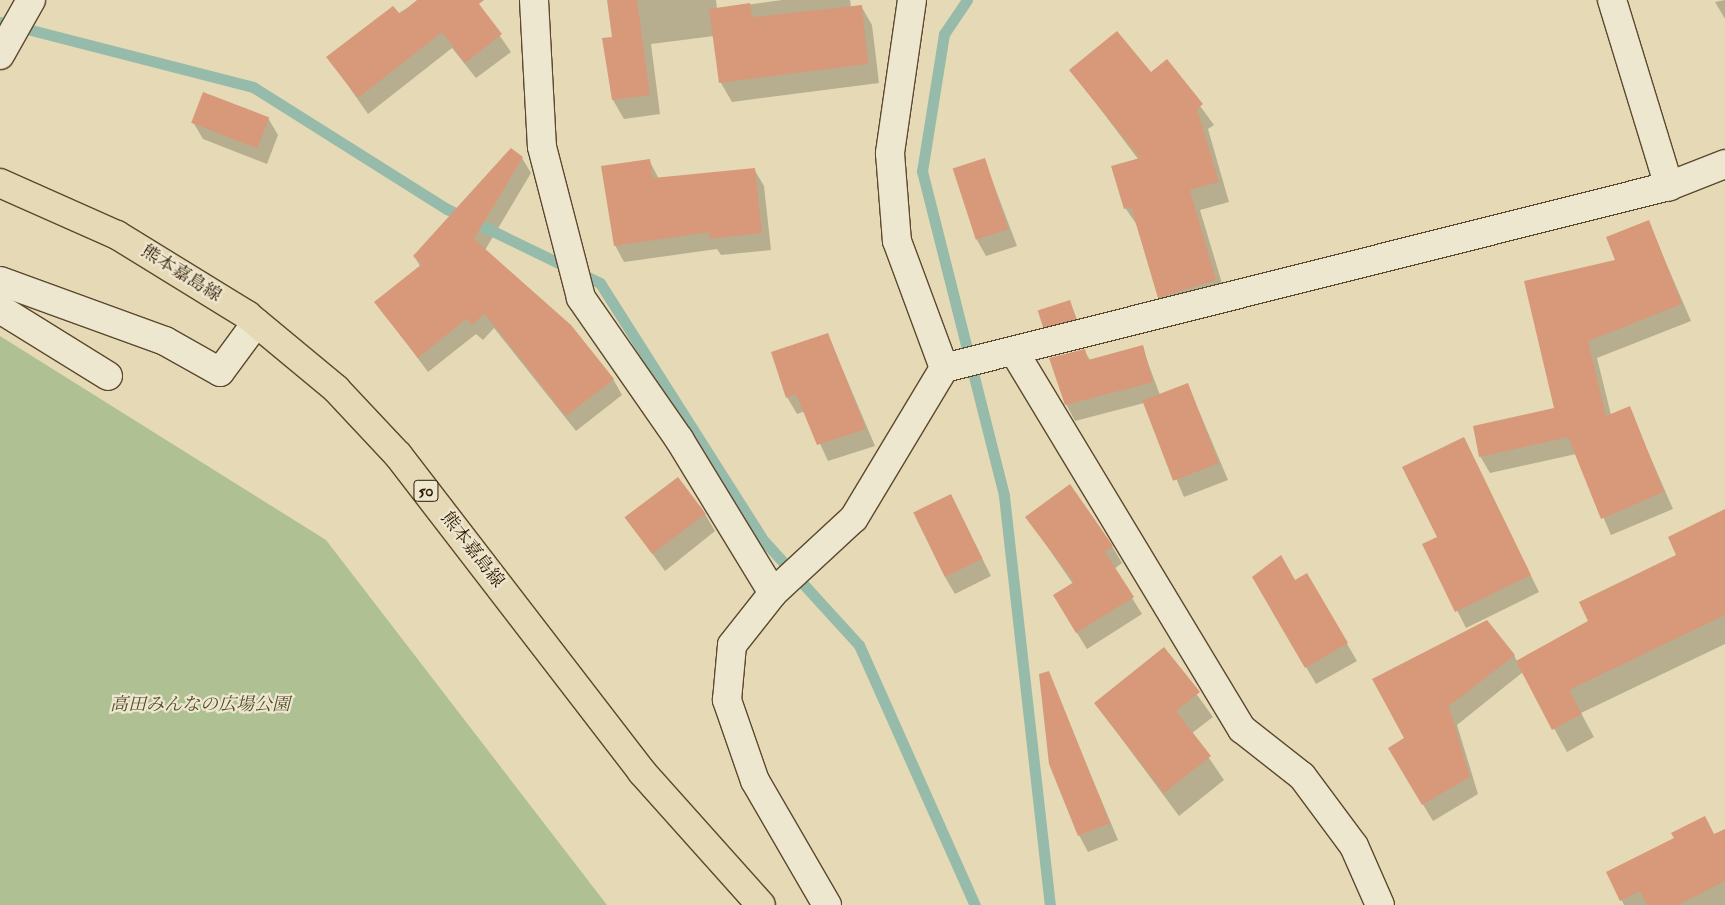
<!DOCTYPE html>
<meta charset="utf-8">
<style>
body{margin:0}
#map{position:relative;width:1725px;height:905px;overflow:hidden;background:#e5dab5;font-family:"IM FELL Double Pica","Noto Serif JP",serif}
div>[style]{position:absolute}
.green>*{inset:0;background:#afc192}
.shadow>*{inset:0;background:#0003}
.stream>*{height:11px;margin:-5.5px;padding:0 5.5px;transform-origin:5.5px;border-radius:5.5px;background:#96bbaa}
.building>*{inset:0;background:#d7997a;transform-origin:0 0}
.roads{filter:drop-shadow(1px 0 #5c482e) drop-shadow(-1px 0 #5c482e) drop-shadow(0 1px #5c482e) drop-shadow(0 -1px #5c482e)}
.minor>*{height:28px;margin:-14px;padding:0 14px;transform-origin:14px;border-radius:14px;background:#eee7cf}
.major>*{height:28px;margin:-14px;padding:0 14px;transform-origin:14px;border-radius:14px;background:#e5dab5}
span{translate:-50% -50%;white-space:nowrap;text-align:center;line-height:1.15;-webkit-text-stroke:4.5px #eee7cf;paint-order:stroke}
.shield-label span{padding:1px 4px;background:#eee7cf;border:1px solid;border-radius:4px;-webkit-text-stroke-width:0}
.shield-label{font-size:16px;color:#2f1801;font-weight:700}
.street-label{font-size:18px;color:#2f1801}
.park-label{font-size:18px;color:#554b2c;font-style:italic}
</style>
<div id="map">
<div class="green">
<i style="clip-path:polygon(0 336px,326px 540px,607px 905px,0 905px)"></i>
</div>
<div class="shadow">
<i style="clip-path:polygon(420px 0,475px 0,511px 52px,476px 78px,452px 48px,368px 114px,328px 57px)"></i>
<i style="clip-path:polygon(608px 0,716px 0,717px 9px,782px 0,850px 0,851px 7px,861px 6px,872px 25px,879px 83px,732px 102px,721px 83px,714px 36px,651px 44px,660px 114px,624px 119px,613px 100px,604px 40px,613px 38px)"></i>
<i style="clip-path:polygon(1725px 0,1725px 19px,1715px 2px)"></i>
<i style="clip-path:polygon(1167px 61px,1214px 125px,1208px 129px,1229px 202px,1200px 210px,1227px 300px,1171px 317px,1159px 297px,1139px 228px,1126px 209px,1113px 167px,1138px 159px,1071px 70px,1150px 74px)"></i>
<i style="clip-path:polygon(268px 118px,278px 135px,267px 164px,203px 139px,193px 122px)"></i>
<i style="clip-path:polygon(522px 158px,531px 173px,485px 250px,613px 379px,622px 395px,576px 431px,494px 328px,483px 340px,476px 334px,428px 372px,376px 302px,420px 266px,414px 256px)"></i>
<i style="clip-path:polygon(984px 159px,1017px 246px,986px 256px,977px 240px)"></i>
<i style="clip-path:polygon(649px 160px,659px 179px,754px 169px,764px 186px,771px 250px,721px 255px,717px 249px,624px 262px,615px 245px)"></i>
<i style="clip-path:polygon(1648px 221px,1691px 321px,1597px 358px,1611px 415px,1629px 408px,1673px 509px,1611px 535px,1576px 454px,1490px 473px,1480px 456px,1556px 409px,1617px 260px)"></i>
<i style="clip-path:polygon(1070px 302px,1080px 327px,1048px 335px,1039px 311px)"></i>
<i style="clip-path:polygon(828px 335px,875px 446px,828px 461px,805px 411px,797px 414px,787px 397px)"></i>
<i style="clip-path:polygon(1142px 347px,1160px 395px,1188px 385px,1228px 480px,1184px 497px,1144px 403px,1075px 421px,1066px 404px,1084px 350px,1090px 360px)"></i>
<i style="clip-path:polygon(1463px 438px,1539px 592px,1466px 628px,1424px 545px,1439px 538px)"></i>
<i style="clip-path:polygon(951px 496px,991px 576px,955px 594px,945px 577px)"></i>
<i style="clip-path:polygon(1725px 511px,1725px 644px,1581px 713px,1594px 737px,1567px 752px,1523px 672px,1457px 725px,1478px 794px,1433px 821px,1399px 765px,1405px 739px,1514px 655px,1517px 661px,1590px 622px,1678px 555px)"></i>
<i style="clip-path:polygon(705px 514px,715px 531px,665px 571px,627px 519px)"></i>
<i style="clip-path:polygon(1027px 517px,1112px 546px,1122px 563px,1114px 569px,1142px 614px,1087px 649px,1064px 612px,1073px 584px)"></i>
<i style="clip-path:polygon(1307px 575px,1357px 661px,1316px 684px,1254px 578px,1295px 581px)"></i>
<i style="clip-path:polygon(1164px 649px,1213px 717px,1192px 733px,1224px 780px,1179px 816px,1095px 703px)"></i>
<i style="clip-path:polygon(1048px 673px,1118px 840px,1088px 852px,1079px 835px)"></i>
<i style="clip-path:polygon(1725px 831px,1725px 905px,1624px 905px,1607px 872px)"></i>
</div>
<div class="stream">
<i style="left:967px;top:0;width:41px;rotate:124.1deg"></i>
<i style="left:944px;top:34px;width:139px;rotate:99.1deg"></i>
<i style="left:922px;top:171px;width:335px;rotate:75.8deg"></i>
<i style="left:1004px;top:496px;width:412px;rotate:83.6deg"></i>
<i style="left:0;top:22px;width:261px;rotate:14.4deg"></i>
<i style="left:253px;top:87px;width:229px;rotate:32.2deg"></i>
<i style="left:447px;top:209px;width:170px;rotate:25.8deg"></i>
<i style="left:600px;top:283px;width:306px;rotate:57.6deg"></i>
<i style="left:764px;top:541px;width:141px;rotate:47.6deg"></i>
<i style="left:859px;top:645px;width:285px;rotate:66deg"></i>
</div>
<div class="building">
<i style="clip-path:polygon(417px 0,484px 0,479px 4px,502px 34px,465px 63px,442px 32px,358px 98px,326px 57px,393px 6px,400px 14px)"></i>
<i style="clip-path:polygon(607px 0,637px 0,650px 95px,612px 100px,602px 38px,612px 37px)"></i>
<i style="clip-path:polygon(750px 3px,752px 17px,862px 5px,868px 64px,719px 83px,709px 9px)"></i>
<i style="clip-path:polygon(1117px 31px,1151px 72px,1167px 59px,1203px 104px,1197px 109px,1219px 182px,1190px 190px,1216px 280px,1158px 298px,1131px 207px,1124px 209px,1111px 166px,1140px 158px,1069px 70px)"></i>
<i style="left:203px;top:92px;width:71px;height:33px;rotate:21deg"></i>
<i style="clip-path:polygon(511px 148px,523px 157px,474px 239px,571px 325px,614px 379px,566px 416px,484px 313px,473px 325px,466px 319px,418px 358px,374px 302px,422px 264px,413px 256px)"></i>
<i style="left:985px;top:158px;width:75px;height:34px;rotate:72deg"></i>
<i style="clip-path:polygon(650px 159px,653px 178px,755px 168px,762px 233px,710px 239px,709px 232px,614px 246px,601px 166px)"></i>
<i style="clip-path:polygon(1649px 220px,1682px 304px,1588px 341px,1606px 416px,1630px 406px,1664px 492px,1601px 519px,1568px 437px,1479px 457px,1473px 426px,1554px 408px,1524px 281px,1615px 260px,1606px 237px)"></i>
<i style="left:1070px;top:300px;width:20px;height:34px;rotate:72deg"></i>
<i style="clip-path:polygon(828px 333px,866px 429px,817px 445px,796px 394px,786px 398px,771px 352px)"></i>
<i style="clip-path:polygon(1143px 345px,1153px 382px,1065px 405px,1049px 358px,1085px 349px,1088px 360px)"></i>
<i style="left:1188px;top:383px;width:86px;height:49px;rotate:69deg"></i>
<i style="clip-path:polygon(1464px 437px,1531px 575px,1455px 612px,1422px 544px,1437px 537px,1402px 467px)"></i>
<i style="left:678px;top:477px;width:46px;height:67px;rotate:53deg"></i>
<i style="clip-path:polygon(1070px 484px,1113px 546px,1105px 552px,1134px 597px,1076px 633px,1053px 595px,1074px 582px,1025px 517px)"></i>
<i style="left:951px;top:494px;width:72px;height:42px;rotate:64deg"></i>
<i style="clip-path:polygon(1725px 509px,1725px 615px,1569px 690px,1582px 714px,1552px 730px,1516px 661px,1588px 621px,1579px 602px,1676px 555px,1668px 537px)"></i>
<i style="clip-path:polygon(1281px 555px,1295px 580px,1307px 573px,1348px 643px,1305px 668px,1252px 577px)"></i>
<i style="clip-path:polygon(1487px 620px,1515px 655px,1449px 706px,1470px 777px,1422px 805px,1388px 748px,1404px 738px,1372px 679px)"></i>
<i style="clip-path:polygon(1164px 647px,1200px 692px,1176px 711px,1211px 756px,1164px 793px,1094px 703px)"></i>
<i style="clip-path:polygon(1049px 671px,1110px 823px,1078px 836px,1049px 764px,1039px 674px)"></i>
<i style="clip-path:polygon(1705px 816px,1714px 834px,1725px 829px,1725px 881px,1678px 905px,1647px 905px,1640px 891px,1620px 901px,1606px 872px,1674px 838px,1671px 833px)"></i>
</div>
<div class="roads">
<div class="minor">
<i style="left:534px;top:0;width:147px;rotate:86.9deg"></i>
<i style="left:542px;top:147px;width:156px;rotate:75.5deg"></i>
<i style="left:581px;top:298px;width:172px;rotate:55.2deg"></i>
<i style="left:679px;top:439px;width:180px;rotate:58.6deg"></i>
<i style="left:912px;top:0;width:155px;rotate:98.2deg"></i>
<i style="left:890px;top:153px;width:88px;rotate:85.5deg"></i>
<i style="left:897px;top:241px;width:135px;rotate:69.7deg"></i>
<i style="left:1612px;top:0;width:195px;rotate:73deg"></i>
<i style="left:0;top:55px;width:63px;rotate:-60.6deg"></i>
<i style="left:0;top:281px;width:176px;rotate:20deg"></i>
<i style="left:165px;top:341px;width:63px;rotate:29.4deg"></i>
<i style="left:220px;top:372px;width:61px;rotate:-53.7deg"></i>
<i style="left:0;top:309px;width:127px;rotate:31.8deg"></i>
<i style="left:1015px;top:353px;width:439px;rotate:58.9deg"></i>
<i style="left:1242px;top:729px;width:76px;rotate:38.1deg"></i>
<i style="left:1302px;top:776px;width:87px;rotate:53.4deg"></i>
<i style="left:1354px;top:846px;width:64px;rotate:66.2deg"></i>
<i style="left:827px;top:905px;width:143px;rotate:-120.1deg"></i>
<i style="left:755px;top:781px;width:86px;rotate:-109.1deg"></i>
<i style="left:727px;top:700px;width:55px;rotate:-84.8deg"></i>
<i style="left:732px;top:645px;width:66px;rotate:-51.7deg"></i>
<i style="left:773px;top:593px;width:110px;rotate:-42.8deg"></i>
<i style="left:854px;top:518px;width:175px;rotate:-59deg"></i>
<i style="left:944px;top:368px;width:747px;rotate:-14.09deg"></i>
<i style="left:1669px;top:186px;width:60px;rotate:-21.4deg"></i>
</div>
<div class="major">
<i style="left:0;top:183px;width:128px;rotate:24deg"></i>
<i style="left:117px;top:235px;width:153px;rotate:31.6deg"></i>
<i style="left:247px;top:315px;width:116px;rotate:39.7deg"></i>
<i style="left:336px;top:389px;width:91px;rotate:46.8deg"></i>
<i style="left:398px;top:455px;width:400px;rotate:52.4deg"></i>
<i style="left:642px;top:772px;width:178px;rotate:48.2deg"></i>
</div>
</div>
<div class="shield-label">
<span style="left:426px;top:491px">50</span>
</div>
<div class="street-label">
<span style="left:181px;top:274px;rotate:32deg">熊本嘉島線</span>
<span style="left:472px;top:550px;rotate:52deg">熊本嘉島線</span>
</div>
<div class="park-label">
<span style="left:200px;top:705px">高田みんなの広場公園</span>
</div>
</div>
